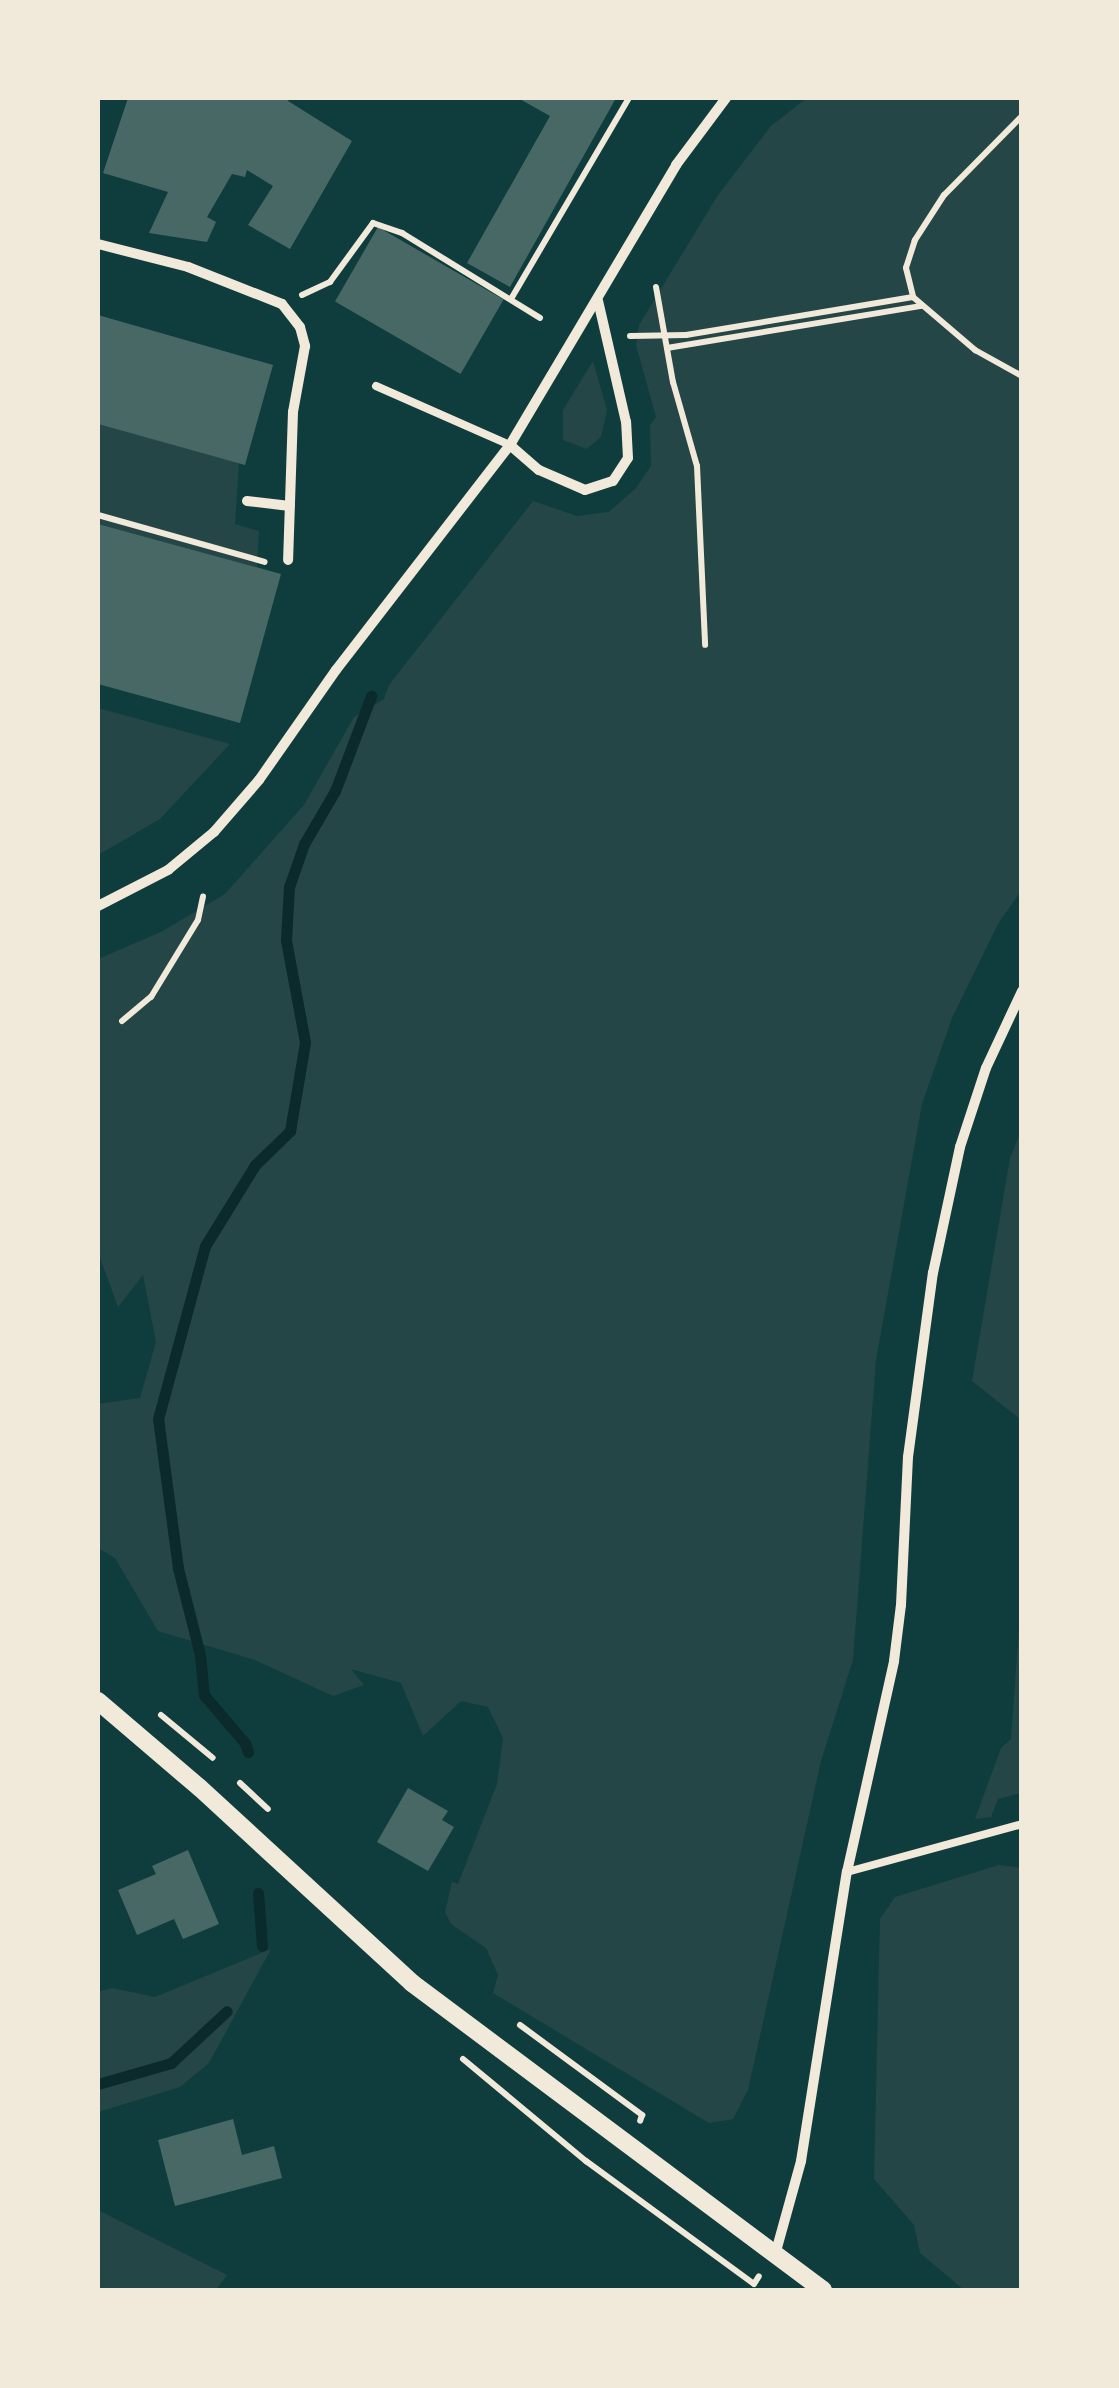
<!DOCTYPE html>
<style>
body{margin:0}
#map{position:relative;width:1119px;height:2388px;overflow:hidden;background:#0f3d3e;font-family:"Exo 2",sans-serif}
div>[style]{position:absolute}
.green>*{inset:0;background:#244646}
.stream>*{height:11px;margin:-5.5px;padding:0 5.5px;transform-origin:5.5px;border-radius:5.5px;background:#0a2a2b}
.building>*{inset:0;background:#486865;transform-origin:0 0}
.path>*{height:6px;margin:-3px;padding:0 3px;transform-origin:3px;border-radius:3px;background:#f1e9da}
.service>*{height:8px;margin:-4px;padding:0 4px;transform-origin:4px;border-radius:4px;background:#f1e9da}
.minor>*{height:10px;margin:-5px;padding:0 5px;transform-origin:5px;border-radius:5px;background:#f1e9da}
.tertiary>*{height:18px;margin:-9px;padding:0 9px;transform-origin:9px;border-radius:9px;background:#f1e9da}
span{translate:-50% -50%;white-space:nowrap;text-align:center;line-height:1.15;-webkit-text-stroke:10px #f1e9da;paint-order:stroke}
.frame{position:absolute;inset:0;border:100px solid #f1e9da;pointer-events:none}
</style>
<div id="map">
<div class="green">
<i style="clip-path:polygon(807px 98px,1021px 98px,1021px 891px,999px 922px,952px 1018px,922px 1104px,876px 1360px,853px 1660px,821px 1761px,748px 2090px,733px 2119px,709px 2123px,493px 1993px,498px 1975px,486px 1948px,451px 1924px,445px 1912px,452px 1882px,458px 1884px,497px 1784px,503px 1738px,488px 1707px,461px 1701px,423px 1736px,401px 1683px,351px 1669px,364px 1685px,333px 1696px,255px 1660px,158px 1631px,115px 1558px,98px 1548px,98px 1404px,140px 1398px,156px 1342px,143px 1275px,118px 1307px,98px 1252px,98px 959px,161px 932px,225px 894px,304px 805px,354px 717px,384px 699px,389px 685px,533px 501px,577px 516px,609px 512px,636px 488px,651px 466px,650px 425px,656px 417px,636px 345px,639px 325px,718px 195px,771px 126px)"></i>
<i style="clip-path:polygon(593px 361px,607px 410px,601px 437px,587px 449px,563px 440px,563px 410px)"></i>
<i style="clip-path:polygon(98px 424px,239px 463px,235px 524px,259px 531px,257px 568px,98px 524px)"></i>
<i style="clip-path:polygon(98px 708px,230px 744px,160px 819px,98px 855px)"></i>
<i style="clip-path:polygon(1021px 1131px,1021px 1420px,972px 1381px,1010px 1158px)"></i>
<i style="clip-path:polygon(1021px 1600px,1021px 1793px,998px 1799px,991px 1817px,975px 1819px,1001px 1748px,1011px 1739px)"></i>
<i style="clip-path:polygon(999px 1865px,1021px 1868px,1021px 2290px,964px 2290px,920px 2253px,914px 2225px,874px 2179px,880px 1919px,895px 1897px)"></i>
<i style="clip-path:polygon(271px 1949px,209px 2063px,180px 2087px,98px 2112px,98px 1992px,112px 1988px,155px 1997px)"></i>
<i style="clip-path:polygon(98px 2210px,227px 2275px,216px 2290px,98px 2290px)"></i>
</div>
<div class="stream">
<i style="left:248px;top:1752px;width:9px;rotate:-108deg"></i>
<i style="left:245px;top:1743px;width:63px;rotate:-130.5deg"></i>
<i style="left:204px;top:1695px;width:40px;rotate:-95.7deg"></i>
<i style="left:200px;top:1655px;width:90px;rotate:-104.2deg"></i>
<i style="left:178px;top:1568px;width:150px;rotate:-97.6deg"></i>
<i style="left:158px;top:1419px;width:179px;rotate:-74.8deg"></i>
<i style="left:205px;top:1246px;width:95px;rotate:-58.3deg"></i>
<i style="left:255px;top:1165px;width:49px;rotate:-44.2deg"></i>
<i style="left:290px;top:1131px;width:90px;rotate:-80.4deg"></i>
<i style="left:305px;top:1042px;width:104px;rotate:-100.6deg"></i>
<i style="left:286px;top:940px;width:53px;rotate:-86.8deg"></i>
<i style="left:289px;top:887px;width:46px;rotate:-70.8deg"></i>
<i style="left:304px;top:844px;width:61px;rotate:-59.7deg"></i>
<i style="left:335px;top:791px;width:102px;rotate:-69.2deg"></i>
<i style="left:258px;top:1893px;width:53px;rotate:85.7deg"></i>
<i style="left:98px;top:2084px;width:76px;rotate:-16deg"></i>
<i style="left:171px;top:2063px;width:76px;rotate:-42.9deg"></i>
</div>
<div class="building">
<i style="clip-path:polygon(128px 98px,290px 98px,288px 101px,352px 141px,290px 249px,248px 225px,273px 186px,247px 170px,245px 177px,232px 174px,207px 217px,216px 222px,207px 242px,149px 233px,168px 192px,103px 173px)"></i>
<i style="clip-path:polygon(518px 98px,616px 98px,510px 287px,467px 263px,550px 116px)"></i>
<i style="left:378px;top:227px;width:145px;height:86px;rotate:30deg"></i>
<i style="clip-path:polygon(98px 315px,273px 365px,245px 465px,98px 424px)"></i>
<i style="clip-path:polygon(98px 524px,281px 574px,240px 723px,98px 684px)"></i>
<i style="clip-path:polygon(408px 1788px,448px 1811px,442px 1820px,454px 1827px,428px 1871px,377px 1842px)"></i>
<i style="clip-path:polygon(188px 1850px,219px 1924px,183px 1939px,174px 1919px,137px 1935px,118px 1890px,156px 1874px,152px 1866px)"></i>
<i style="clip-path:polygon(233px 2119px,242px 2155px,274px 2146px,282px 2178px,175px 2206px,158px 2140px)"></i>
</div>
<div class="path">
<i style="left:1022px;top:116px;width:111px;rotate:134.6deg"></i>
<i style="left:944px;top:195px;width:54px;rotate:122.8deg"></i>
<i style="left:915px;top:240px;width:29px;rotate:108deg"></i>
<i style="left:906px;top:268px;width:30px;rotate:76deg"></i>
<i style="left:913px;top:297px;width:82px;rotate:40.5deg"></i>
<i style="left:975px;top:350px;width:54px;rotate:29deg"></i>
<i style="left:656px;top:287px;width:97px;rotate:79.9deg"></i>
<i style="left:673px;top:382px;width:87px;rotate:74.1deg"></i>
<i style="left:697px;top:466px;width:179px;rotate:87.4deg"></i>
<i style="left:302px;top:295px;width:31px;rotate:-25deg"></i>
<i style="left:330px;top:282px;width:73px;rotate:-53.9deg"></i>
<i style="left:373px;top:223px;width:31px;rotate:19deg"></i>
<i style="left:402px;top:233px;width:162px;rotate:31.6deg"></i>
<i style="left:511px;top:299px;width:233px;rotate:-59.6deg"></i>
<i style="left:630px;top:336px;width:56px;rotate:-1deg"></i>
<i style="left:686px;top:335px;width:230px;rotate:-9.5deg"></i>
<i style="left:667px;top:348px;width:258px;rotate:-9.4deg"></i>
<i style="left:98px;top:515px;width:173px;rotate:15.7deg"></i>
<i style="left:122px;top:1021px;width:38px;rotate:-40deg"></i>
<i style="left:151px;top:997px;width:90px;rotate:-58.6deg"></i>
<i style="left:198px;top:920px;width:24px;rotate:-78deg"></i>
<i style="left:161px;top:1715px;width:67px;rotate:39.6deg"></i>
<i style="left:240px;top:1783px;width:38px;rotate:43deg"></i>
<i style="left:520px;top:2025px;width:152px;rotate:36.4deg"></i>
<i style="left:642px;top:2115px;width:6px;rotate:108deg"></i>
<i style="left:463px;top:2059px;width:160px;rotate:39.7deg"></i>
<i style="left:586px;top:2161px;width:208px;rotate:36.2deg"></i>
<i style="left:754px;top:2284px;width:9px;rotate:-58deg"></i>
</div>
<div class="service">
<i style="left:376px;top:386px;width:146px;rotate:23.8deg"></i>
<i style="left:847px;top:1872px;width:181px;rotate:-15.3deg"></i>
</div>
<div class="minor">
<i style="left:98px;top:244px;width:93px;rotate:14.3deg"></i>
<i style="left:188px;top:267px;width:101px;rotate:21.5deg"></i>
<i style="left:282px;top:304px;width:29px;rotate:52deg"></i>
<i style="left:300px;top:327px;width:20px;rotate:75deg"></i>
<i style="left:305px;top:346px;width:67px;rotate:100.3deg"></i>
<i style="left:293px;top:412px;width:148px;rotate:91.9deg"></i>
<i style="left:510px;top:445px;width:38px;rotate:41deg"></i>
<i style="left:539px;top:470px;width:50px;rotate:23.5deg"></i>
<i style="left:585px;top:490px;width:29px;rotate:-18deg"></i>
<i style="left:613px;top:481px;width:27px;rotate:-57deg"></i>
<i style="left:628px;top:458px;width:36px;rotate:-93deg"></i>
<i style="left:626px;top:422px;width:124px;rotate:-103deg"></i>
<i style="left:247px;top:501px;width:43px;rotate:6.6deg"></i>
<i style="left:98px;top:906px;width:79px;rotate:-27.2deg"></i>
<i style="left:168px;top:870px;width:60px;rotate:-39.6deg"></i>
<i style="left:214px;top:832px;width:69px;rotate:-49.1deg"></i>
<i style="left:259px;top:780px;width:134px;rotate:-55deg"></i>
<i style="left:336px;top:670px;width:284px;rotate:-52.3deg"></i>
<i style="left:510px;top:445px;width:326px;rotate:-59.3deg"></i>
<i style="left:676px;top:165px;width:84px;rotate:-53.3deg"></i>
<i style="left:775px;top:2255px;width:98px;rotate:-74.5deg"></i>
<i style="left:801px;top:2161px;width:293px;rotate:-81deg"></i>
<i style="left:847px;top:1872px;width:216px;rotate:-77.4deg"></i>
<i style="left:894px;top:1661px;width:56px;rotate:-82.9deg"></i>
<i style="left:901px;top:1605px;width:148px;rotate:-87.3deg"></i>
<i style="left:908px;top:1457px;width:186px;rotate:-82.3deg"></i>
<i style="left:933px;top:1273px;width:129px;rotate:-77.9deg"></i>
<i style="left:960px;top:1147px;width:83px;rotate:-71.8deg"></i>
<i style="left:986px;top:1068px;width:85px;rotate:-64.9deg"></i>
</div>
<div class="tertiary">
<i style="left:98px;top:1701px;width:134px;rotate:40.5deg"></i>
<i style="left:200px;top:1788px;width:288px;rotate:42.6deg"></i>
<i style="left:412px;top:1983px;width:513px;rotate:36.76deg"></i>
</div>
<div class="frame"></div>
</div>
